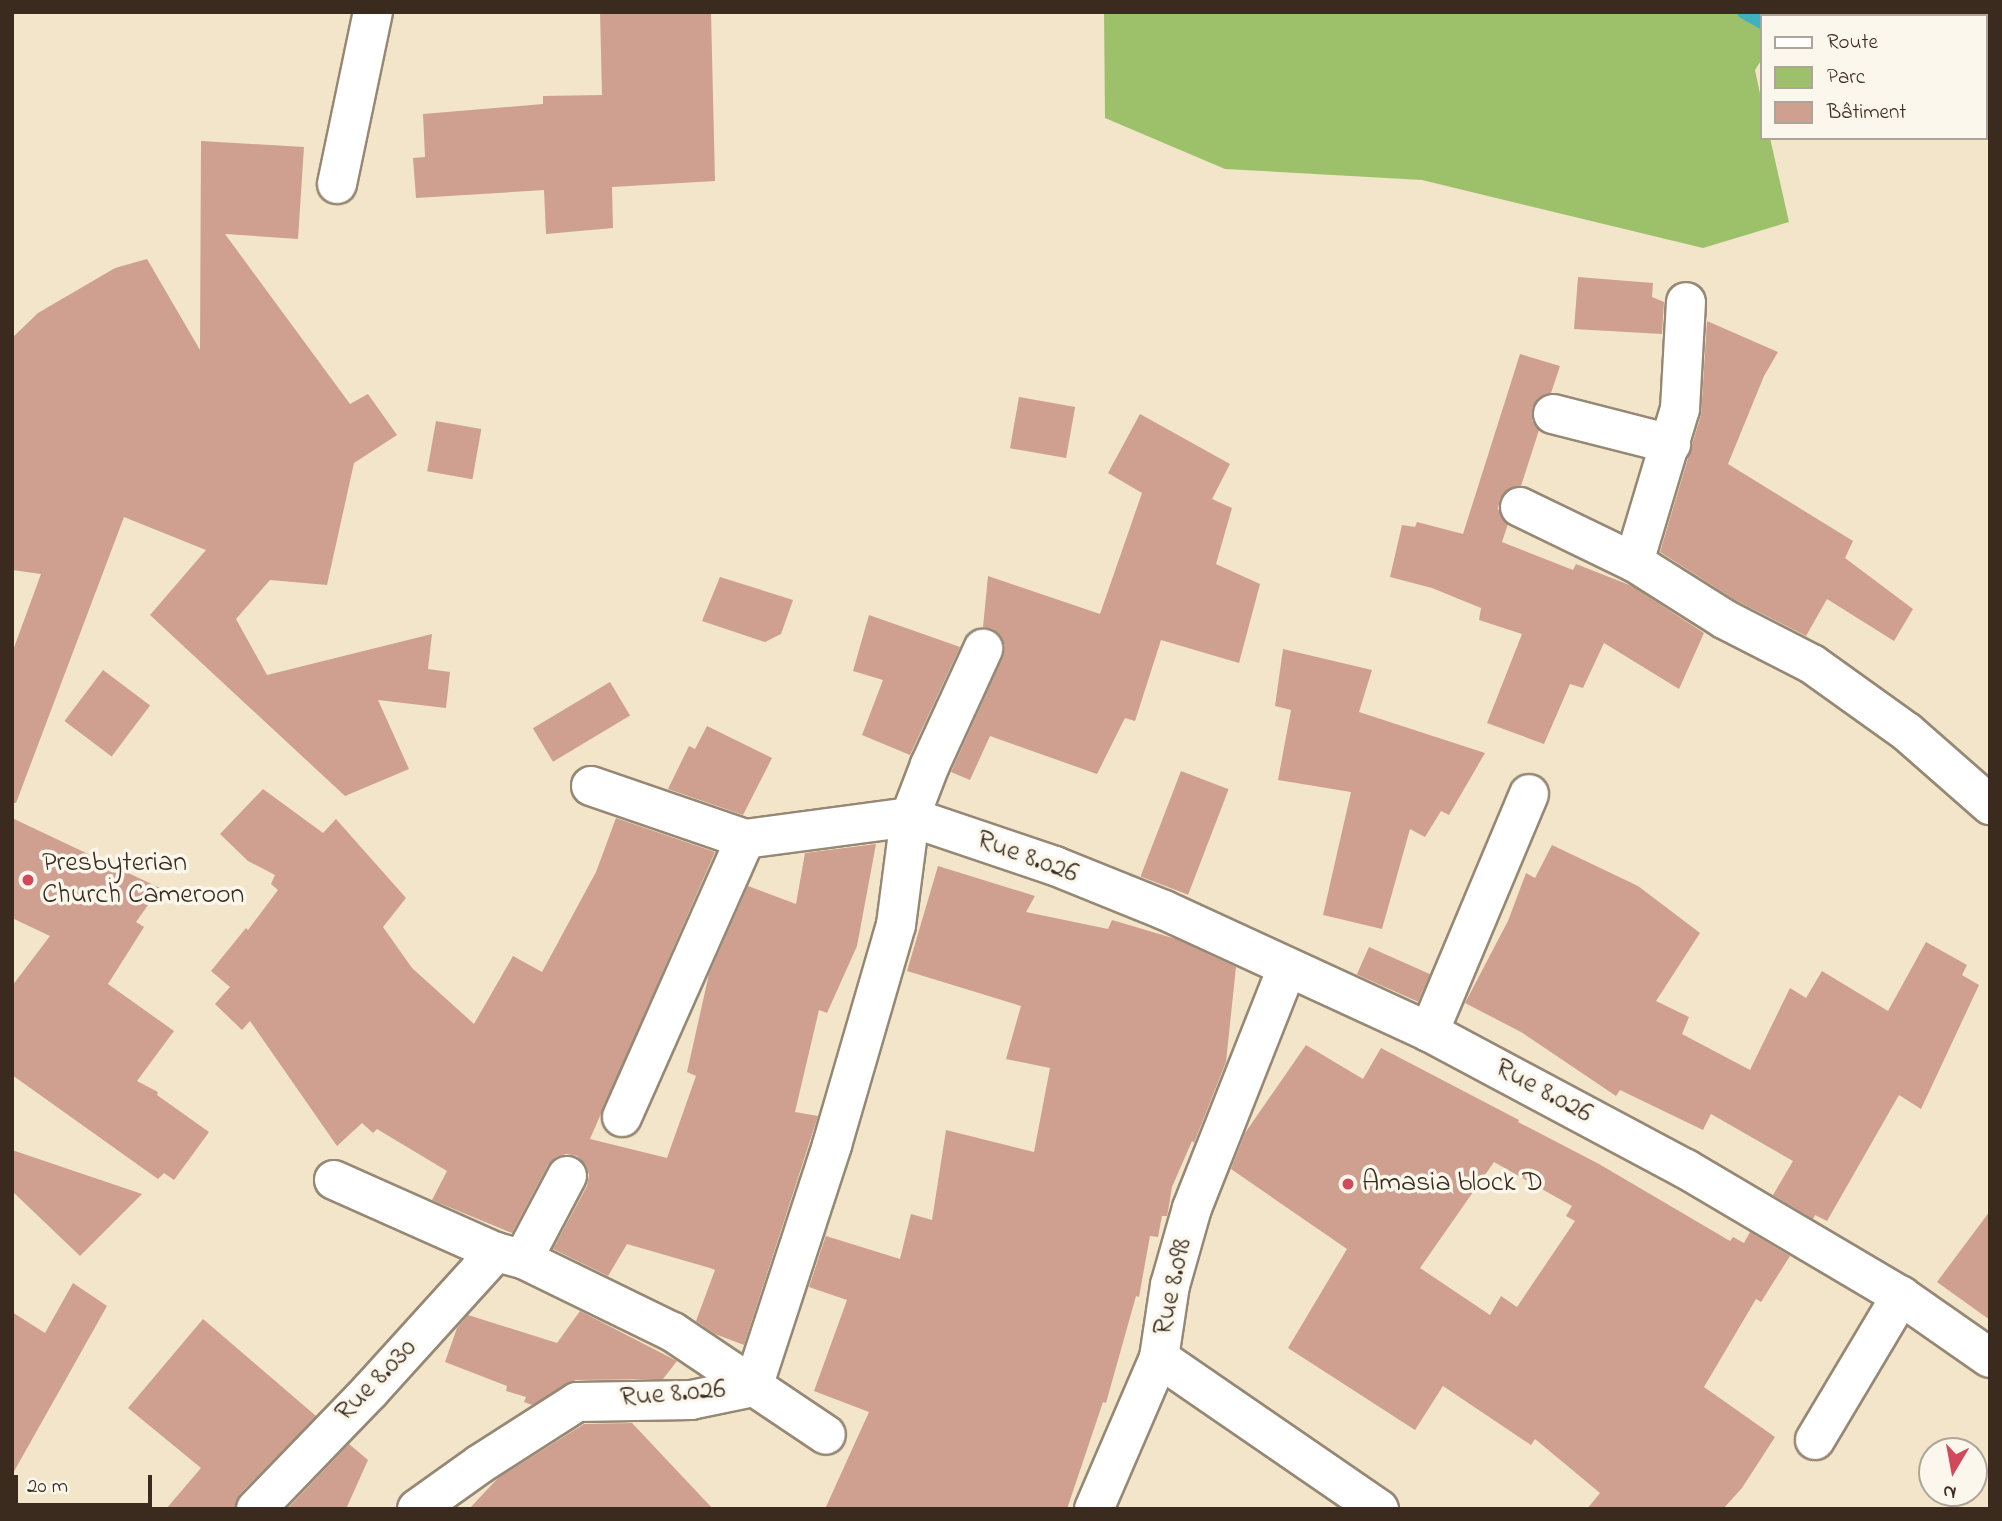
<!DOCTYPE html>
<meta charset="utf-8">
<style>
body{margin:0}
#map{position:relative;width:2002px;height:1521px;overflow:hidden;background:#f2e5ca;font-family:"Indie Flower",sans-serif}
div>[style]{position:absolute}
.green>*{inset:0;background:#9dc16b}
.stream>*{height:14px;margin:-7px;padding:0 7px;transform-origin:7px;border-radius:7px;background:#42b1bd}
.building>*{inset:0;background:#cfa08f;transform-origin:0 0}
.roads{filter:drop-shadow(2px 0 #968874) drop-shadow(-2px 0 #968874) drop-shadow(0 2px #968874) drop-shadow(0 -2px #968874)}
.minor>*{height:38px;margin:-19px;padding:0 19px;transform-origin:19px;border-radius:19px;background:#fff}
.dots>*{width:19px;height:19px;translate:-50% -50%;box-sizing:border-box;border:4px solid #fbf7ec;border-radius:50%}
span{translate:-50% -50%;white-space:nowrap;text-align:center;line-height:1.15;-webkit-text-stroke:7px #fbf7ec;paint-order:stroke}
.street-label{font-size:28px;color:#3b2a1e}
.poi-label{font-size:28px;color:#3b2a1e}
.left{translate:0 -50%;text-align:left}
.frame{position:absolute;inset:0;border:14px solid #3b2a1e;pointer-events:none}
.legend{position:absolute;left:1760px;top:14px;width:228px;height:126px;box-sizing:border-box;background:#fbf7ec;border:2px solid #aea59a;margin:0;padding:9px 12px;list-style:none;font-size:21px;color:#3b2a1e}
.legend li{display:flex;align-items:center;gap:14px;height:35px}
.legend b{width:35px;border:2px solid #aea59a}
.north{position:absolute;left:1918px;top:1437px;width:70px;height:70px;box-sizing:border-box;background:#fbf7ec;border:2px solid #aea59a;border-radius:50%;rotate:190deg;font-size:19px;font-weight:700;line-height:28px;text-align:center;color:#3b2a1e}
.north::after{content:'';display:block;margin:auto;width:24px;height:32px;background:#d1495b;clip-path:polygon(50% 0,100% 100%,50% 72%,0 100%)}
.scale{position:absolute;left:14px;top:1475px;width:138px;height:32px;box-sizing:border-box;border:4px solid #3b2a1e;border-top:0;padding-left:9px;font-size:21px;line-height:24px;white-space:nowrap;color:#3b2a1e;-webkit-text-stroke:5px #fbf7ec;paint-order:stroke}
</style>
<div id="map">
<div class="green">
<i style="clip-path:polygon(1104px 12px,1789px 12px,1789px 16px,1762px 16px,1762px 59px,1755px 70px,1762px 103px,1762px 138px,1770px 138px,1789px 222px,1703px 248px,1422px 180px,1225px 169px,1105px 118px)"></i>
</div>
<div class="stream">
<i style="left:1744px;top:12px;width:21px;rotate:29deg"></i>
<i style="left:1986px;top:101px;width:4px;rotate:14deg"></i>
</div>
<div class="building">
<i style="clip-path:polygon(600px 12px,711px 12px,715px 181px,612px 187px,613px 228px,546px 234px,544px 190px,416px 198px,413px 158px,425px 157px,423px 114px,543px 104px,543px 96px,602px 95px)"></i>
<i style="clip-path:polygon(201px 141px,304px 147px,298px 239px,225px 234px,350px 404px,368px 394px,397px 435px,354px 463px,327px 585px,270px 580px,236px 619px,267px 675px,432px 634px,428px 669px,450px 672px,446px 708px,378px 700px,409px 769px,345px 796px,150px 615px,206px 550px,124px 517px,16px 803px,12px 803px,12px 653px,41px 574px,12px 570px,12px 338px,38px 313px,115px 268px,147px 259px,200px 350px)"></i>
<i style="clip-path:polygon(1578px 277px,1653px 283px,1652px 297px,1664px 302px,1662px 334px,1574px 329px)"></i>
<i style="clip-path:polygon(1707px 321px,1778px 352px,1764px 376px,1728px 464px,1853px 541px,1845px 558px,1913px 609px,1894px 641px,1827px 599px,1806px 636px,1735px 600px,1660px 552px,1701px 415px)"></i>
<i style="clip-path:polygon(1520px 354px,1560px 366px,1551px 393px,1538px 398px,1532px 408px,1532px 421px,1539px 430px,1521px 486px,1508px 489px,1500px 498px,1498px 509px,1508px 524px,1502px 542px,1573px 570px,1576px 564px,1632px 586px,1704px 633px,1679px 689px,1604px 643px,1583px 688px,1570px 684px,1544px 744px,1487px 723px,1522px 634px,1479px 620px,1481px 608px,1432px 588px,1390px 577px,1402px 525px,1415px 527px,1417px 522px,1463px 534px)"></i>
<i style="left:1019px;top:397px;width:57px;height:52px;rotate:10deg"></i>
<i style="clip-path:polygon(1140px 414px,1230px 464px,1212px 499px,1232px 508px,1216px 564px,1260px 584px,1239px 663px,1161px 640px,1135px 721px,1125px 718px,1097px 774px,990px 736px,970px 780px,951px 772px,1003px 657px,1005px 646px,1001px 637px,993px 629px,983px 627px,988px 576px,1100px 614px,1142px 493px,1108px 473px)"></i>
<i style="left:436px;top:421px;width:46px;height:51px;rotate:10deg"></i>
<i style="clip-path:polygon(720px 577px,793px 600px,781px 634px,765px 642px,702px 621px)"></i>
<i style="clip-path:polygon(869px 615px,960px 647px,910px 755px,862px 735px,883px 680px,853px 671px)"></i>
<i style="clip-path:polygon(1283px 649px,1372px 670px,1359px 712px,1485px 753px,1449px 815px,1441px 811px,1425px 837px,1410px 829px,1382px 929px,1323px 915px,1351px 792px,1278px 780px,1291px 710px,1275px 706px)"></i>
<i style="left:103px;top:670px;width:59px;height:64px;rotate:37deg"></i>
<i style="left:610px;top:682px;width:39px;height:90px;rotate:59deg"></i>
<i style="clip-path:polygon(707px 726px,772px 758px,743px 815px,668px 789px,689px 746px,695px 749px)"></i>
<i style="left:1181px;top:771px;width:51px;height:113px;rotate:21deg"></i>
<i style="clip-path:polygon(263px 789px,323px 833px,336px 819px,406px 898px,383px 927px,412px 968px,474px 1024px,513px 956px,542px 972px,596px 872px,616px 818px,715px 852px,590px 1139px,667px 1158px,696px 1076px,687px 1072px,709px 974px,748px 886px,796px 904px,805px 853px,876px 844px,857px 946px,827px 1013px,819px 1010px,795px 1112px,818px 1116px,744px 1345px,715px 1334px,696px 1321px,715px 1270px,710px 1268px,627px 1244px,608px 1276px,553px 1249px,587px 1186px,589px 1175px,586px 1165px,577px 1156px,566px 1154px,556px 1157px,548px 1165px,512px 1233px,432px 1200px,447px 1171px,377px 1129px,373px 1133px,362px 1123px,337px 1146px,250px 1021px,242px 1030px,215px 1004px,230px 987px,211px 971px,246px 928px,248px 930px,278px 890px,271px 884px,275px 875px,248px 861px,220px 834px)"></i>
<i style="clip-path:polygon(12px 818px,160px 888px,136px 922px,144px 927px,108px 984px,174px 1031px,137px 1081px,158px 1092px,157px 1095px,209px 1132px,174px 1180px,164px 1173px,158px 1179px,12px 1075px,12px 986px,50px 936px,12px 918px)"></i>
<i style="clip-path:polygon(1552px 845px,1638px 886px,1700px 933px,1656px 1001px,1689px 1017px,1682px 1034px,1750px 1070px,1790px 988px,1806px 998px,1822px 971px,1888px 1011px,1926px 942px,1967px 965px,1962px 975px,1979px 985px,1921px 1109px,1899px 1095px,1827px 1221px,1815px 1215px,1813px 1219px,1773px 1195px,1793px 1161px,1711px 1114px,1703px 1130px,1620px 1090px,1616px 1096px,1521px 1032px,1465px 1003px,1508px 921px,1526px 873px,1535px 878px)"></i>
<i style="clip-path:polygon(938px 866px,1035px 896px,1026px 912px,1108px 929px,1112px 920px,1176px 939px,1236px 967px,1226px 1062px,1194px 1143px,1192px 1141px,1172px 1187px,1168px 1211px,1167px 1216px,1162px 1216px,1158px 1237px,1150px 1236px,1139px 1297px,1136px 1296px,1106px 1403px,1103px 1402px,1067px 1509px,825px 1509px,869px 1412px,814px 1391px,847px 1300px,809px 1287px,829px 1226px,826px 1236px,900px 1259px,911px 1214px,932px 1220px,946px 1130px,1034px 1152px,1050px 1068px,1006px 1059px,1021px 1006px,907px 971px)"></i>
<i style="left:1369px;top:947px;width:67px;height:30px;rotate:24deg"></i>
<i style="clip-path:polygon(evenodd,1306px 1045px,1363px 1079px,1381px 1048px,1519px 1120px,1518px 1122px,1599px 1164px,1730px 1241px,1733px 1237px,1744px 1243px,1750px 1232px,1790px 1256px,1761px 1302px,1756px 1299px,1704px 1387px,1775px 1437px,1742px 1488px,1723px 1509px,1587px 1509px,1600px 1493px,1535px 1439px,1531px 1445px,1443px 1386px,1415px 1430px,1288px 1348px,1347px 1249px,1231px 1169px,1245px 1133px,1306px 1045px,1494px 1162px,1572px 1206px,1566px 1216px,1575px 1221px,1517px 1307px,1501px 1296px,1490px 1315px,1420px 1268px,1494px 1162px)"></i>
<i style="clip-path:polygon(12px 1150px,142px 1194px,80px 1256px,12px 1191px)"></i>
<i style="clip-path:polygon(1990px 1211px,1990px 1320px,1937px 1282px)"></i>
<i style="clip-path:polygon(73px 1283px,107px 1306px,12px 1475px,12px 1312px,45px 1333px)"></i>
<i style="clip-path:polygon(580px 1311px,677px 1361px,663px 1379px,576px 1380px,532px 1405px,524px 1402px,526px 1397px,506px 1391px,507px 1386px,445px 1362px,457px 1328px,468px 1315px,557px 1343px)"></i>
<i style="clip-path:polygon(203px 1319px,316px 1416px,240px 1494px,235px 1509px,166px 1509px,201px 1468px,128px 1408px)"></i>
<i style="clip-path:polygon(632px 1423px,713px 1509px,469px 1509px,498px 1478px,584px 1424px)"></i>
<i style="clip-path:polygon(349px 1444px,368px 1460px,346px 1509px,287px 1509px)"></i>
</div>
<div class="roads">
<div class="minor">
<i style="left:337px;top:184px;width:176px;rotate:-78.2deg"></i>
<i style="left:1553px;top:414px;width:122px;rotate:14.3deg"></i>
<i style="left:1520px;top:507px;width:127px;rotate:25.8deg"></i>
<i style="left:1634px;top:562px;width:107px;rotate:32.3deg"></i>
<i style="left:1724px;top:619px;width:99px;rotate:27.1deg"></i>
<i style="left:1812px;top:664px;width:117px;rotate:35.6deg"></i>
<i style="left:1907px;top:732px;width:111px;rotate:41.3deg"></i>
<i style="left:1634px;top:562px;width:160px;rotate:-73.3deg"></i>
<i style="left:1680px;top:409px;width:107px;rotate:-86.8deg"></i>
<i style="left:591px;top:786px;width:163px;rotate:19deg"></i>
<i style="left:745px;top:839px;width:166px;rotate:-7.6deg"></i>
<i style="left:910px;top:817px;width:56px;rotate:-69deg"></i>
<i style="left:930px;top:765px;width:128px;rotate:-65.4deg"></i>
<i style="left:1287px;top:968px;width:258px;rotate:111.6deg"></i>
<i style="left:1192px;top:1208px;width:80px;rotate:105.9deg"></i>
<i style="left:1170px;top:1285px;width:74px;rotate:98.6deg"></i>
<i style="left:1159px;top:1358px;width:267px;rotate:34.5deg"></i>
<i style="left:1429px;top:1032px;width:258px;rotate:-67.2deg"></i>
<i style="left:622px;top:1117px;width:304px;rotate:-66.1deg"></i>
<i style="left:334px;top:1180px;width:177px;rotate:24deg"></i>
<i style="left:496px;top:1252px;width:28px;rotate:15deg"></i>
<i style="left:523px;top:1259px;width:167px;rotate:26deg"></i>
<i style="left:673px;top:1332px;width:184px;rotate:33.9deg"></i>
<i style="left:523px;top:1259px;width:94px;rotate:-62.1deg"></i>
<i style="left:1815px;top:1440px;width:168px;rotate:-59.2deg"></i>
<i style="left:256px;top:1509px;width:163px;rotate:-46deg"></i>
<i style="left:369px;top:1392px;width:189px;rotate:-47.8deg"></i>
<i style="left:417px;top:1509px;width:77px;rotate:-35.5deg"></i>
<i style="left:480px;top:1464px;width:115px;rotate:-32.6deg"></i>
<i style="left:577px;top:1402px;width:114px;rotate:-1deg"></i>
<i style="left:691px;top:1400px;width:63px;rotate:-11.8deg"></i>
<i style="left:753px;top:1387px;width:255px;rotate:-71.9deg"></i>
<i style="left:832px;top:1145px;width:229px;rotate:-73.8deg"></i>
<i style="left:896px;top:925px;width:109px;rotate:-82.6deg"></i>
<i style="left:910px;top:817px;width:153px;rotate:18.7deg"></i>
<i style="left:1055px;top:866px;width:118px;rotate:22deg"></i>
<i style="left:1164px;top:910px;width:292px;rotate:24.7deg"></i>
<i style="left:1429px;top:1032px;width:291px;rotate:28.1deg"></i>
<i style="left:1686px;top:1169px;width:250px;rotate:30.6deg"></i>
<i style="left:1901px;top:1296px;width:108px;rotate:34.9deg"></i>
<i style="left:1094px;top:1509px;width:164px;rotate:-66.7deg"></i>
</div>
</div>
<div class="dots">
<i style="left:28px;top:880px;background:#d1495b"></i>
<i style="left:1348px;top:1184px;background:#d1495b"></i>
</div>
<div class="street-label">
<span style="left:1027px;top:858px;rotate:20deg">Rue 8.026</span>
<span style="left:1543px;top:1092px;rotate:28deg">Rue 8.026</span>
<span style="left:1174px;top:1287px;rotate:-78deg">Rue 8.098</span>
<span style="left:377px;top:1381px;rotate:-46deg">Rue 8.030</span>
<span style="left:673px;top:1395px;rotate:-5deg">Rue 8.026</span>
</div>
<div class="poi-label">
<span class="left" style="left:42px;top:880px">Presbyterian<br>Church Cameroon</span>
<span class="left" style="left:1362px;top:1184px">Amasia block D</span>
</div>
<div class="frame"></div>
<ul class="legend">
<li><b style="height:9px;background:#fff"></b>Route</li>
<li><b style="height:19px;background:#9dc16b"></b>Parc</li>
<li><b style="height:19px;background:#cfa08f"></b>Bâtiment</li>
</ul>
<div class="north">N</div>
<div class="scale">20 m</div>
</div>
